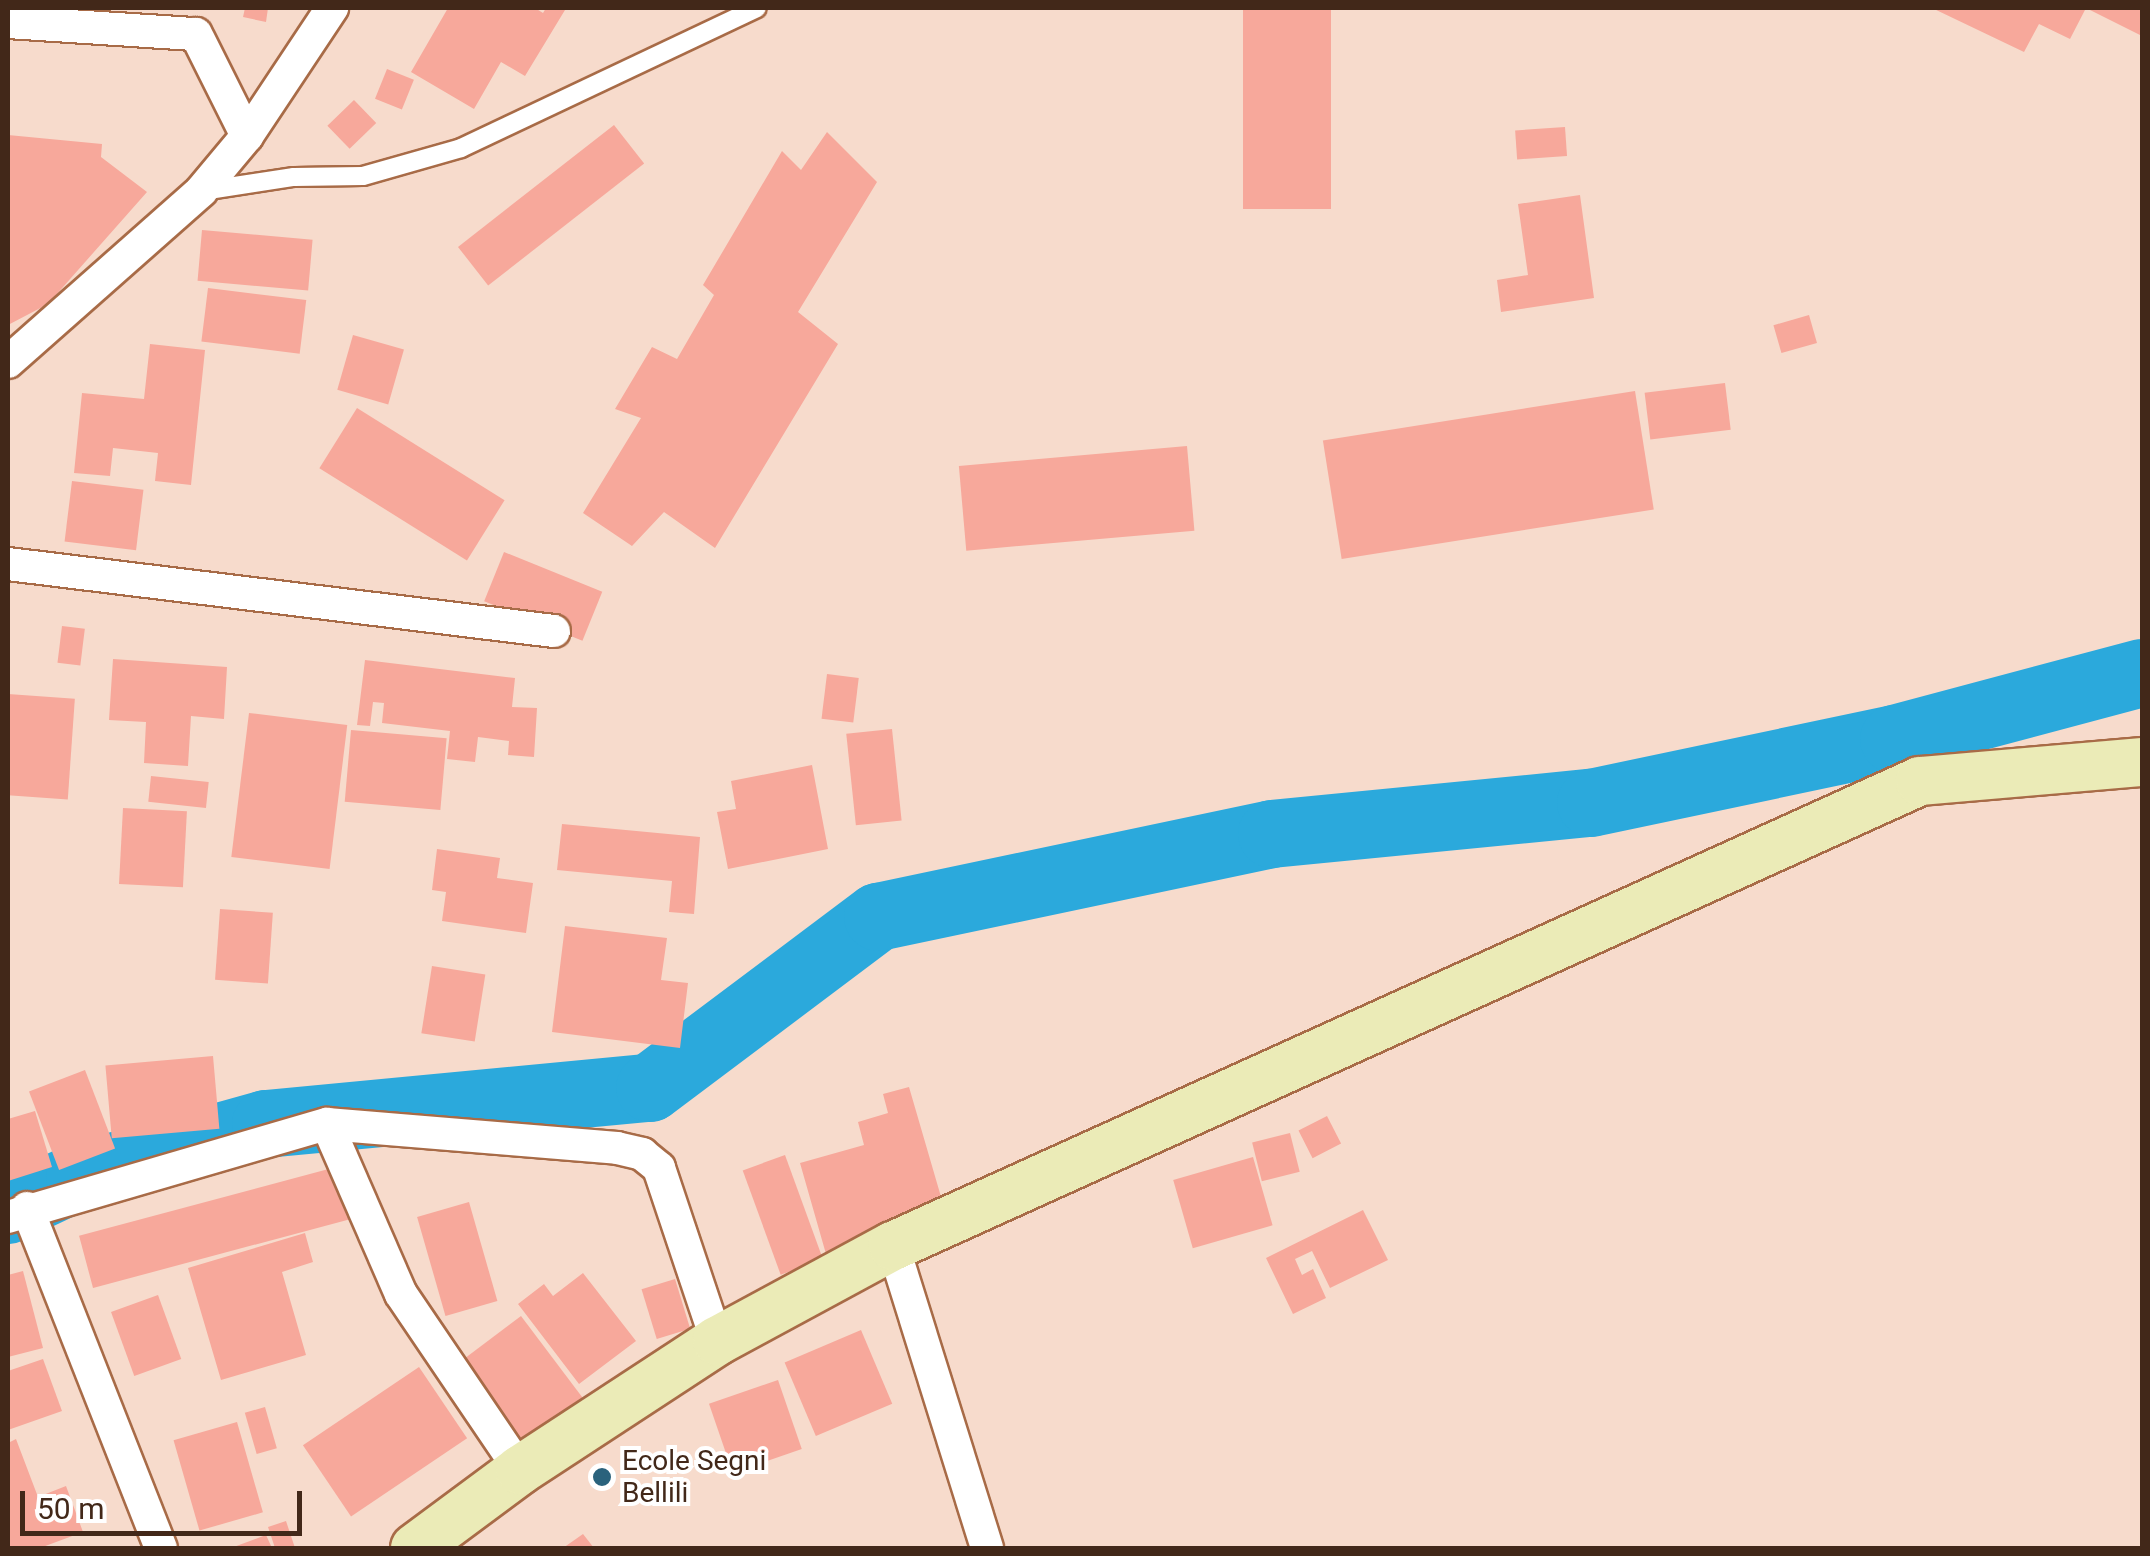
<!DOCTYPE html>
<style>
body{margin:0}
#map{position:relative;width:2150px;height:1556px;overflow:hidden;background:#f7dbcc;font-family:Roboto,sans-serif}
div>[style]{position:absolute}
.river>*{height:68px;margin:-34px;padding:0 34px;transform-origin:34px;border-radius:34px;background:#2ba9dc}
.building>*{inset:0;background:#f7a89b;transform-origin:0 0}
.roads{filter:drop-shadow(2px 0 #a86b47) drop-shadow(-2px 0 #a86b47) drop-shadow(0 2px #a86b47) drop-shadow(0 -2px #a86b47)}
.lane>*{height:18px;margin:-9px;padding:0 9px;transform-origin:9px;border-radius:9px;background:#fff}
.street>*{height:32px;margin:-16px;padding:0 16px;transform-origin:16px;border-radius:16px;background:#fff}
.secondary>*{height:48px;margin:-24px;padding:0 24px;transform-origin:24px;border-radius:24px;background:#ebebb7}
.dots>*{width:28px;height:28px;translate:-50% -50%;box-sizing:border-box;border:5px solid #fff;border-radius:50%}
span{translate:-50% -50%;white-space:nowrap;text-align:center;line-height:1.15;-webkit-text-stroke:8px #fff;paint-order:stroke}
.poi-label{font-size:28px;color:#422819}
.left{translate:0 -50%;text-align:left}
.frame{position:absolute;inset:0;border:10px solid #422819;pointer-events:none}
.scale{position:absolute;left:20px;top:1491px;width:282px;height:45px;box-sizing:border-box;border:5px solid #422819;border-top:0;padding-left:12px;font-size:30px;line-height:35px;white-space:nowrap;color:#422819;-webkit-text-stroke:8px #fff;paint-order:stroke}
</style>
<div id="map">
<div class="river">
<i style="left:8px;top:1210px;width:80px;rotate:-25.3deg"></i>
<i style="left:80px;top:1176px;width:193px;rotate:-15.6deg"></i>
<i style="left:266px;top:1124px;width:386px;rotate:-5.4deg"></i>
<i style="left:650px;top:1088px;width:285px;rotate:-36.9deg"></i>
<i style="left:878px;top:917px;width:403px;rotate:-11.9deg"></i>
<i style="left:1272px;top:834px;width:321px;rotate:-5.6deg"></i>
<i style="left:1591px;top:803px;width:310px;rotate:-11.9deg"></i>
<i style="left:1894px;top:739px;width:257px;rotate:-14.9deg"></i>
</div>
<div class="building">
<i style="clip-path:polygon(245px 8px,268px 8px,266px 22px,243px 17px)"></i>
<i style="clip-path:polygon(448px 8px,535px 8px,543px 13px,546px 8px,565px 10px,525px 76px,501px 62px,474px 109px,411px 72px)"></i>
<i style="left:1243px;top:8px;width:88px;height:201px"></i>
<i style="clip-path:polygon(1932px 8px,2142px 8px,2142px 36px,2086px 8px,2070px 39px,2039px 24px,2024px 52px)"></i>
<i style="left:387px;top:69px;width:29px;height:32px;rotate:22deg"></i>
<i style="left:354px;top:100px;width:32px;height:37px;rotate:46deg"></i>
<i style="left:614px;top:125px;width:49px;height:198px;rotate:52deg"></i>
<i style="left:1565px;top:127px;width:29px;height:50px;rotate:86deg"></i>
<i style="clip-path:polygon(827px 132px,877px 182px,798px 312px,838px 344px,715px 548px,664px 512px,632px 546px,583px 513px,641px 418px,615px 409px,652px 347px,677px 359px,714px 295px,703px 285px,782px 151px,801px 170px)"></i>
<i style="clip-path:polygon(8px 135px,102px 144px,101px 157px,147px 192px,48px 304px,8px 325px)"></i>
<i style="clip-path:polygon(1580px 195px,1594px 298px,1501px 312px,1497px 280px,1528px 275px,1518px 204px)"></i>
<i style="left:202px;top:230px;width:111px;height:51px;rotate:5deg"></i>
<i style="left:208px;top:288px;width:99px;height:54px;rotate:7deg"></i>
<i style="left:1809px;top:315px;width:29px;height:37px;rotate:74deg"></i>
<i style="left:353px;top:335px;width:53px;height:57px;rotate:16deg"></i>
<i style="clip-path:polygon(150px 344px,205px 350px,191px 485px,155px 481px,158px 453px,113px 448px,110px 476px,74px 473px,82px 393px,144px 399px)"></i>
<i style="left:1725px;top:383px;width:47px;height:81px;rotate:83deg"></i>
<i style="left:1635px;top:391px;width:120px;height:316px;rotate:81deg"></i>
<i style="left:357px;top:408px;width:174px;height:71px;rotate:32deg"></i>
<i style="left:1187px;top:446px;width:85px;height:229px;rotate:85deg"></i>
<i style="left:72px;top:481px;width:72px;height:61px;rotate:7deg"></i>
<i style="left:504px;top:552px;width:106px;height:53px;rotate:22deg"></i>
<i style="left:62px;top:626px;width:23px;height:37px;rotate:7deg"></i>
<i style="clip-path:polygon(113px 659px,227px 667px,224px 719px,191px 716px,188px 766px,144px 763px,146px 722px,109px 720px)"></i>
<i style="clip-path:polygon(365px 660px,515px 678px,512px 707px,537px 708px,534px 757px,508px 755px,509px 741px,478px 737px,475px 762px,447px 759px,450px 731px,382px 723px,384px 703px,373px 702px,370px 726px,357px 725px)"></i>
<i style="left:827px;top:674px;width:32px;height:45px;rotate:7deg"></i>
<i style="left:8px;top:694px;width:67px;height:101px;rotate:4deg"></i>
<i style="left:249px;top:713px;width:99px;height:145px;rotate:7deg"></i>
<i style="left:892px;top:729px;width:92px;height:46px;rotate:84deg"></i>
<i style="left:351px;top:730px;width:96px;height:72px;rotate:5deg"></i>
<i style="clip-path:polygon(812px 765px,828px 849px,728px 869px,717px 812px,736px 809px,731px 781px)"></i>
<i style="left:151px;top:776px;width:58px;height:26px;rotate:6deg"></i>
<i style="left:123px;top:808px;width:64px;height:76px;rotate:3deg"></i>
<i style="clip-path:polygon(562px 824px,700px 837px,694px 914px,669px 912px,672px 881px,557px 870px)"></i>
<i style="clip-path:polygon(437px 849px,500px 858px,497px 878px,533px 883px,526px 933px,442px 921px,446px 892px,432px 890px)"></i>
<i style="left:220px;top:909px;width:53px;height:71px;rotate:4deg"></i>
<i style="clip-path:polygon(565px 926px,667px 938px,661px 980px,688px 983px,680px 1048px,552px 1032px)"></i>
<i style="left:432px;top:966px;width:54px;height:68px;rotate:9deg"></i>
<i style="left:213px;top:1056px;width:73px;height:108px;rotate:85deg"></i>
<i style="left:85px;top:1070px;width:84px;height:60px;rotate:69deg"></i>
<i style="clip-path:polygon(909px 1087px,946px 1214px,826px 1254px,800px 1163px,864px 1145px,858px 1122px,888px 1113px,883px 1094px)"></i>
<i style="clip-path:polygon(35px 1111px,52px 1167px,8px 1181px,8px 1119px)"></i>
<i style="left:1327px;top:1116px;width:31px;height:32px;rotate:63deg"></i>
<i style="left:1290px;top:1133px;width:40px;height:39px;rotate:76deg"></i>
<i style="left:785px;top:1155px;width:111px;height:45px;rotate:70deg"></i>
<i style="left:1253px;top:1157px;width:71px;height:83px;rotate:74deg"></i>
<i style="left:336px;top:1167px;width:54px;height:266px;rotate:75deg"></i>
<i style="left:469px;top:1202px;width:103px;height:54px;rotate:74deg"></i>
<i style="clip-path:polygon(1363px 1210px,1388px 1260px,1330px 1288px,1312px 1251px,1295px 1259px,1302px 1275px,1313px 1269px,1326px 1298px,1293px 1314px,1266px 1258px)"></i>
<i style="clip-path:polygon(305px 1233px,313px 1262px,282px 1272px,306px 1355px,221px 1380px,188px 1268px)"></i>
<i style="clip-path:polygon(23px 1271px,43px 1348px,8px 1357px,8px 1275px)"></i>
<i style="clip-path:polygon(583px 1273px,636px 1341px,579px 1384px,518px 1304px,544px 1284px,553px 1296px)"></i>
<i style="left:675px;top:1279px;width:52px;height:35px;rotate:73deg"></i>
<i style="left:158px;top:1295px;width:68px;height:50px;rotate:70deg"></i>
<i style="left:521px;top:1316px;width:114px;height:79px;rotate:53deg"></i>
<i style="left:861px;top:1330px;width:80px;height:83px;rotate:67deg"></i>
<i style="clip-path:polygon(43px 1359px,62px 1411px,8px 1430px,8px 1371px)"></i>
<i style="left:419px;top:1367px;width:86px;height:140px;rotate:56deg"></i>
<i style="left:778px;top:1380px;width:73px;height:73px;rotate:71deg"></i>
<i style="left:265px;top:1407px;width:43px;height:21px;rotate:74deg"></i>
<i style="left:237px;top:1422px;width:94px;height:66px;rotate:74deg"></i>
<i style="clip-path:polygon(16px 1439px,38px 1497px,66px 1486px,83px 1532px,40px 1548px,8px 1548px,8px 1443px)"></i>
<i style="clip-path:polygon(286px 1521px,295px 1548px,275px 1548px,268px 1527px)"></i>
<i style="clip-path:polygon(583px 1534px,594px 1548px,563px 1548px)"></i>
<i style="clip-path:polygon(266px 1535px,272px 1548px,231px 1548px)"></i>
</div>
<div class="roads">
<div class="lane">
<i style="left:202px;top:191px;width:93px;rotate:-8.7deg"></i>
<i style="left:294px;top:177px;width:69px;rotate:-0.8deg"></i>
<i style="left:363px;top:176px;width:102px;rotate:-15.9deg"></i>
<i style="left:461px;top:148px;width:327px;rotate:-25.3deg"></i>
</div>
<div class="street">
<i style="left:8px;top:22px;width:188px;rotate:3.7deg"></i>
<i style="left:196px;top:34px;width:114px;rotate:63.4deg"></i>
<i style="left:8px;top:362px;width:258px;rotate:-41.5deg"></i>
<i style="left:201px;top:191px;width:72px;rotate:-50.1deg"></i>
<i style="left:247px;top:136px;width:154px;rotate:-56.4deg"></i>
<i style="left:8px;top:564px;width:550px;rotate:7deg"></i>
<i style="left:327px;top:1124px;width:185px;rotate:66.5deg"></i>
<i style="left:401px;top:1294px;width:212px;rotate:55.9deg"></i>
<i style="left:27px;top:1208px;width:365px;rotate:68.5deg"></i>
<i style="left:8px;top:1217px;width:332px;rotate:-16.3deg"></i>
<i style="left:327px;top:1124px;width:291px;rotate:4.7deg"></i>
<i style="left:617px;top:1148px;width:26px;rotate:13deg"></i>
<i style="left:642px;top:1154px;width:22px;rotate:39deg"></i>
<i style="left:659px;top:1168px;width:182px;rotate:71.5deg"></i>
<i style="left:893px;top:1246px;width:316px;rotate:72.7deg"></i>
</div>
<div class="secondary">
<i style="left:415px;top:1548px;width:131px;rotate:-36.6deg"></i>
<i style="left:520px;top:1470px;width:235px;rotate:-33.2deg"></i>
<i style="left:717px;top:1341px;width:200px;rotate:-28.4deg"></i>
<i style="left:893px;top:1246px;width:1127px;rotate:-24.36deg"></i>
<i style="left:1920px;top:781px;width:223px;rotate:-4.9deg"></i>
</div>
</div>
<div class="dots">
<i style="left:602px;top:1477px;background:#2a627c"></i>
</div>
<div class="poi-label">
<span class="left" style="left:622px;top:1477px">Ecole Segni<br>Bellili</span>
</div>
<div class="frame"></div>
<div class="scale">50 m</div>
</div>
